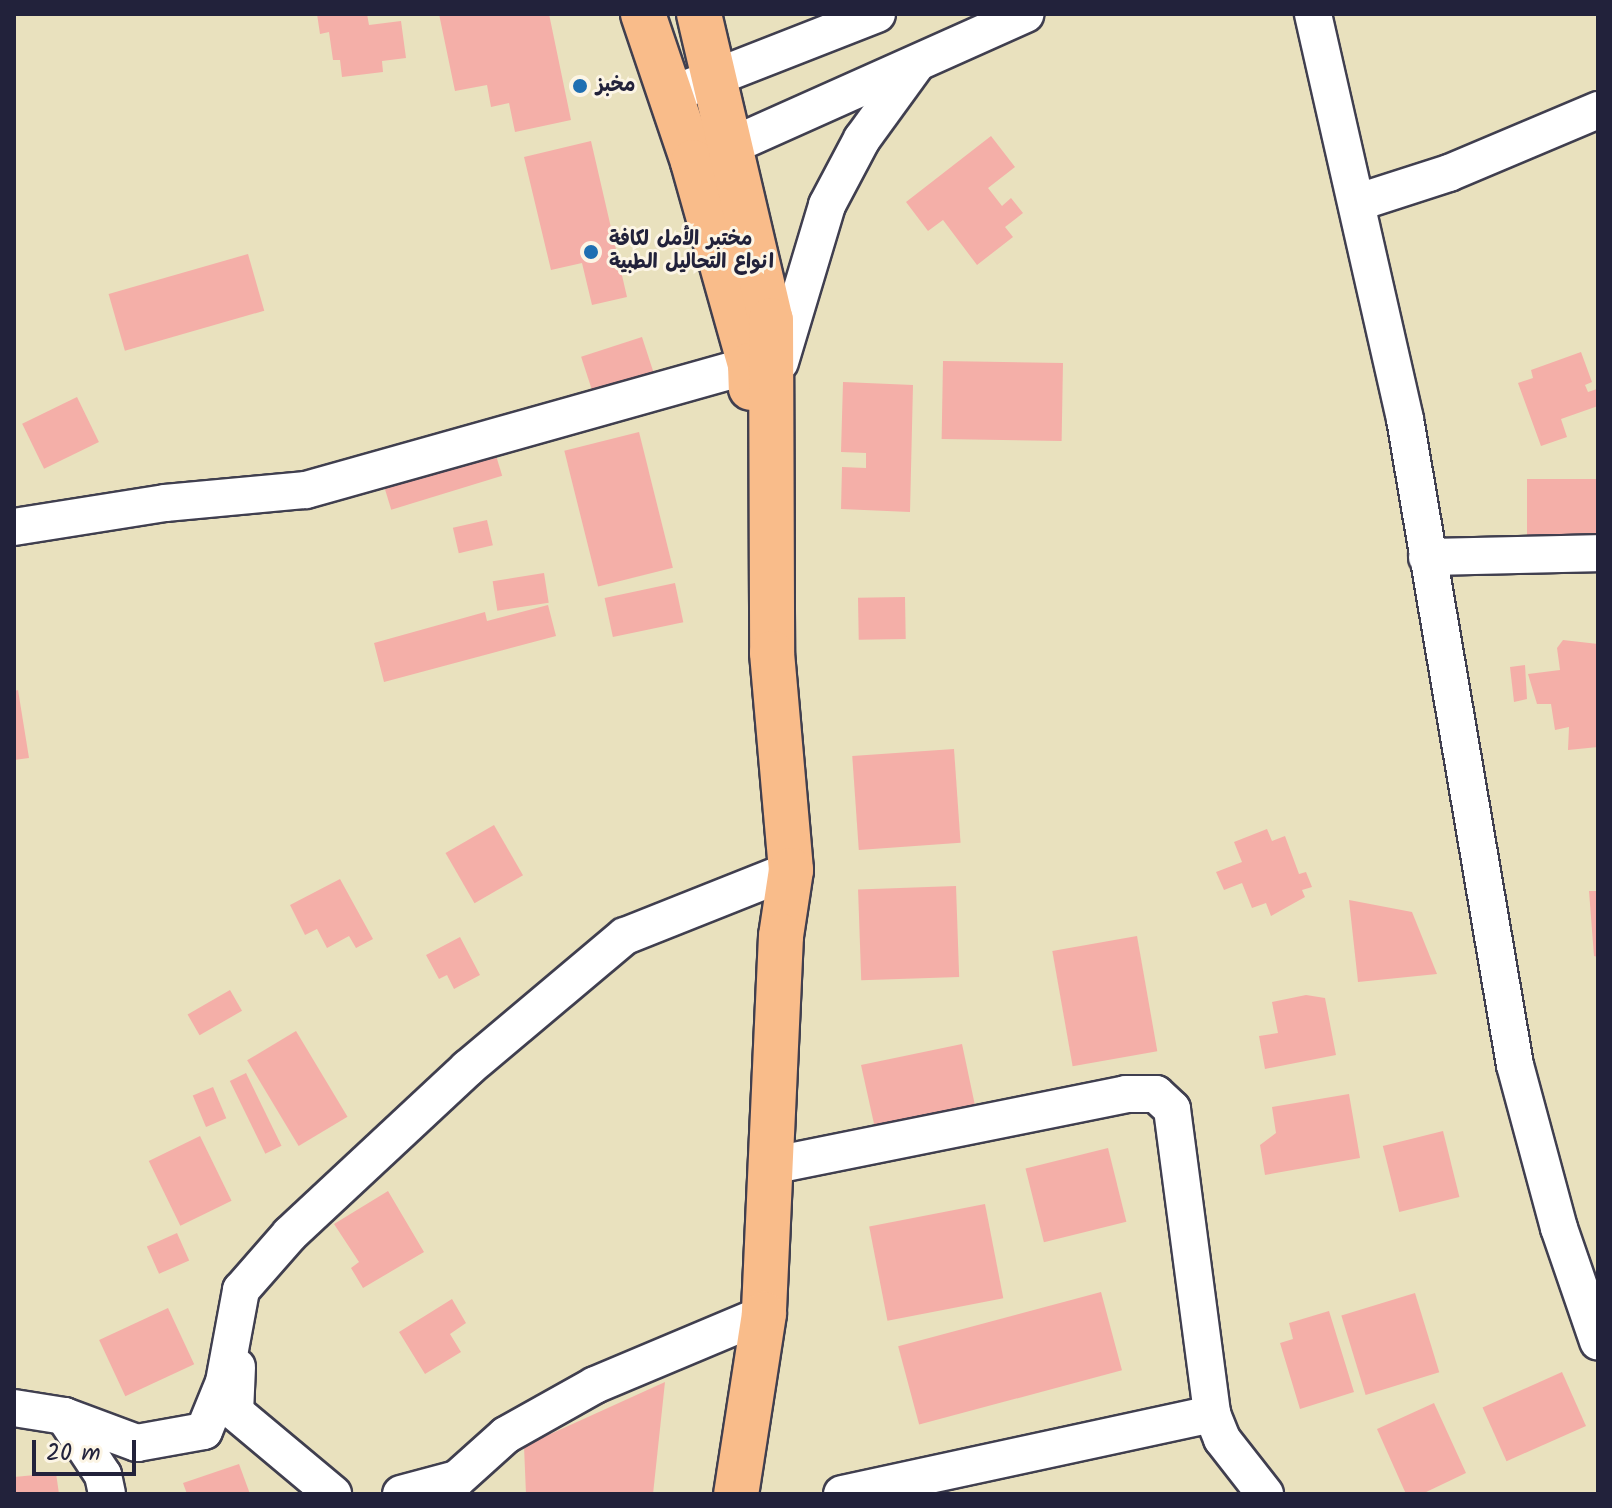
<!DOCTYPE html>
<meta charset="utf-8">
<style>
body{margin:0}
#map{position:relative;width:1612px;height:1508px;overflow:hidden;background:#e9e1be;font-family:Kalam,"Playpen Sans Arabic",sans-serif}
div>[style]{position:absolute}
.building>*{inset:0;background:#f4afa8;transform-origin:0 0}
.roads{filter:drop-shadow(2px 0 #403f4f) drop-shadow(-2px 0 #403f4f) drop-shadow(0 2px #403f4f) drop-shadow(0 -2px #403f4f)}
.minor>*{height:36px;margin:-18px;padding:0 18px;transform-origin:18px;border-radius:18px;background:#fff}
.major>*{height:44px;margin:-22px;padding:0 22px;transform-origin:22px;border-radius:22px;background:#f9bc8a}
.dots>*{width:22px;height:22px;translate:-50% -50%;box-sizing:border-box;border:4px solid #fcf5e5;border-radius:50%}
span{translate:-50% -50%;white-space:nowrap;text-align:center;line-height:1.15;-webkit-text-stroke:6px #fcf5e5;paint-order:stroke}
.poi-label{font-size:20px;color:#22223b;font-weight:700}
.left{translate:0 -50%;text-align:left}
.frame{position:absolute;inset:0;border:16px solid #22223b;pointer-events:none}
.scale{position:absolute;left:32px;top:1440px;width:104px;height:36px;box-sizing:border-box;border:4px solid #22223b;border-top:0;padding-left:10px;font-size:24px;line-height:28px;white-space:nowrap;color:#22223b;-webkit-text-stroke:6px #fcf5e5;paint-order:stroke}
</style>
<div id="map">
<div class="building">
<i style="clip-path:polygon(317px 14px,367px 14px,369px 25px,401px 21px,406px 58px,382px 61px,383px 72px,342px 77px,340px 60px,333px 60px,329px 32px,320px 34px)"></i>
<i style="clip-path:polygon(439px 14px,549px 14px,571px 120px,515px 132px,509px 103px,491px 107px,487px 85px,455px 91px)"></i>
<i style="clip-path:polygon(991px 136px,1015px 167px,988px 188px,1002px 206px,1011px 198px,1023px 213px,1005px 227px,1013px 237px,977px 265px,943px 220px,928px 231px,906px 202px)"></i>
<i style="clip-path:polygon(591px 141px,627px 297px,592px 305px,582px 263px,551px 270px,524px 157px)"></i>
<i style="left:248px;top:254px;width:59px;height:145px;rotate:74deg"></i>
<i style="left:642px;top:337px;width:40px;height:64px;rotate:72deg"></i>
<i style="clip-path:polygon(1581px 352px,1592px 382px,1585px 385px,1588px 392px,1597px 389px,1598px 406px,1561px 419px,1567px 437px,1541px 446px,1518px 383px,1533px 378px,1531px 370px)"></i>
<i style="left:943px;top:361px;width:120px;height:78px;rotate:1deg"></i>
<i style="clip-path:polygon(843px 382px,913px 385px,910px 512px,841px 509px,842px 467px,866px 468px,866px 453px,841px 452px)"></i>
<i style="left:77px;top:397px;width:50px;height:61px;rotate:64deg"></i>
<i style="left:639px;top:432px;width:140px;height:77px;rotate:76deg"></i>
<i style="left:494px;top:449px;width:28px;height:116px;rotate:73deg"></i>
<i style="left:1598px;top:479px;width:63px;height:71px;rotate:90deg"></i>
<i style="left:487px;top:520px;width:26px;height:35px;rotate:77deg"></i>
<i style="left:544px;top:573px;width:30px;height:52px;rotate:81deg"></i>
<i style="left:675px;top:583px;width:40px;height:72px;rotate:78deg"></i>
<i style="left:905px;top:597px;width:42px;height:47px;rotate:89deg"></i>
<i style="clip-path:polygon(548px 605px,556px 636px,384px 682px,374px 643px,485px 612px,487px 621px)"></i>
<i style="clip-path:polygon(1563px 640px,1598px 644px,1598px 747px,1568px 750px,1569px 727px,1555px 730px,1551px 704px,1537px 704px,1528px 674px,1560px 670px,1557px 648px)"></i>
<i style="clip-path:polygon(1525px 665px,1527px 699px,1514px 702px,1510px 667px)"></i>
<i style="clip-path:polygon(18px 690px,29px 758px,14px 760px,14px 691px)"></i>
<i style="left:954px;top:749px;width:94px;height:102px;rotate:86deg"></i>
<i style="left:494px;top:825px;width:58px;height:56px;rotate:60deg"></i>
<i style="clip-path:polygon(1267px 829px,1272px 841px,1285px 836px,1299px 874px,1306px 872px,1312px 887px,1302px 890px,1305px 897px,1271px 916px,1266px 903px,1252px 908px,1242px 883px,1224px 890px,1216px 872px,1242px 862px,1234px 842px)"></i>
<i style="clip-path:polygon(340px 879px,373px 939px,356px 948px,349px 936px,327px 948px,317px 929px,305px 935px,290px 905px)"></i>
<i style="left:956px;top:886px;width:91px;height:98px;rotate:88deg"></i>
<i style="clip-path:polygon(1589px 891px,1598px 891px,1598px 957px,1594px 956px)"></i>
<i style="clip-path:polygon(1349px 900px,1412px 912px,1437px 974px,1358px 982px)"></i>
<i style="left:1137px;top:936px;width:117px;height:86px;rotate:80deg"></i>
<i style="clip-path:polygon(460px 937px,480px 975px,454px 989px,447px 975px,439px 979px,426px 955px)"></i>
<i style="left:230px;top:990px;width:24px;height:49px;rotate:60deg"></i>
<i style="clip-path:polygon(1306px 995px,1325px 998px,1336px 1055px,1265px 1069px,1259px 1036px,1278px 1033px,1272px 1002px)"></i>
<i style="left:296px;top:1031px;width:100px;height:57px;rotate:59deg"></i>
<i style="clip-path:polygon(962px 1044px,977px 1115px,882px 1160px,861px 1065px)"></i>
<i style="left:246px;top:1073px;width:81px;height:18px;rotate:64deg"></i>
<i style="left:213px;top:1087px;width:34px;height:22px;rotate:67deg"></i>
<i style="clip-path:polygon(1349px 1094px,1360px 1158px,1265px 1175px,1260px 1145px,1276px 1133px,1272px 1107px)"></i>
<i style="left:1443px;top:1131px;width:68px;height:62px;rotate:76deg"></i>
<i style="left:200px;top:1136px;width:72px;height:57px;rotate:64deg"></i>
<i style="left:1108px;top:1148px;width:76px;height:85px;rotate:76deg"></i>
<i style="clip-path:polygon(388px 1191px,424px 1252px,363px 1288px,351px 1268px,359px 1262px,334px 1224px)"></i>
<i style="left:985px;top:1204px;width:96px;height:118px;rotate:79deg"></i>
<i style="left:177px;top:1233px;width:30px;height:33px;rotate:66deg"></i>
<i style="left:1101px;top:1292px;width:81px;height:210px;rotate:75deg"></i>
<i style="left:1415px;top:1293px;width:83px;height:77px;rotate:73deg"></i>
<i style="clip-path:polygon(452px 1299px,466px 1323px,450px 1334px,461px 1352px,425px 1374px,399px 1332px)"></i>
<i style="left:168px;top:1308px;width:62px;height:76px;rotate:65deg"></i>
<i style="clip-path:polygon(1329px 1311px,1354px 1392px,1300px 1409px,1280px 1343px,1293px 1339px,1289px 1323px)"></i>
<i style="left:1562px;top:1372px;width:59px;height:87px;rotate:66deg"></i>
<i style="clip-path:polygon(665px 1382px,653px 1494px,526px 1494px,524px 1446px)"></i>
<i style="clip-path:polygon(1434px 1403px,1466px 1473px,1422px 1494px,1406px 1494px,1377px 1429px)"></i>
<i style="clip-path:polygon(239px 1464px,250px 1494px,187px 1494px,183px 1483px)"></i>
<i style="clip-path:polygon(56px 1473px,59px 1494px,14px 1494px,14px 1477px)"></i>
</div>
<div class="roads">
<div class="minor">
<i style="left:1313px;top:14px;width:415px;rotate:77.2deg"></i>
<i style="left:1405px;top:419px;width:655px;rotate:80.34deg"></i>
<i style="left:1515px;top:1065px;width:169px;rotate:74.9deg"></i>
<i style="left:1559px;top:1228px;width:120px;rotate:71deg"></i>
<i style="left:688px;top:88px;width:203px;rotate:-21.4deg"></i>
<i style="left:706px;top:157px;width:350px;rotate:-24.1deg"></i>
<i style="left:1359px;top:202px;width:95px;rotate:-17.9deg"></i>
<i style="left:1449px;top:173px;width:162px;rotate:-22.9deg"></i>
<i style="left:780px;top:362px;width:164px;rotate:-73.3deg"></i>
<i style="left:827px;top:205px;width:75px;rotate:-62.1deg"></i>
<i style="left:862px;top:139px;width:90px;rotate:-54deg"></i>
<i style="left:14px;top:527px;width:153px;rotate:-9deg"></i>
<i style="left:165px;top:503px;width:142px;rotate:-5.3deg"></i>
<i style="left:306px;top:490px;width:461px;rotate:-15.7deg"></i>
<i style="left:750px;top:365px;width:26px;rotate:-65deg"></i>
<i style="left:1427px;top:557px;width:171px;rotate:-1.3deg"></i>
<i style="left:770px;top:1166px;width:363px;rotate:-11.4deg"></i>
<i style="left:1126px;top:1094px;width:30px"></i>
<i style="left:1156px;top:1094px;width:22px;rotate:43deg"></i>
<i style="left:1172px;top:1109px;width:308px;rotate:82.5deg"></i>
<i style="left:1212px;top:1414px;width:27px;rotate:68deg"></i>
<i style="left:1222px;top:1439px;width:70px;rotate:52deg"></i>
<i style="left:237px;top:1367px;width:45px;rotate:92.5deg"></i>
<i style="left:235px;top:1412px;width:128px;rotate:39.9deg"></i>
<i style="left:14px;top:1408px;width:51px;rotate:9.1deg"></i>
<i style="left:64px;top:1416px;width:78px;rotate:20.3deg"></i>
<i style="left:137px;top:1443px;width:68px;rotate:-10.2deg"></i>
<i style="left:204px;top:1431px;width:53px;rotate:-67.8deg"></i>
<i style="left:224px;top:1382px;width:94px;rotate:-79.5deg"></i>
<i style="left:241px;top:1290px;width:74px;rotate:-48.8deg"></i>
<i style="left:290px;top:1234px;width:243px;rotate:-43deg"></i>
<i style="left:468px;top:1068px;width:205px;rotate:-40.1deg"></i>
<i style="left:625px;top:936px;width:179px;rotate:-21.7deg"></i>
<i style="left:64px;top:1416px;width:71px;rotate:56.5deg"></i>
<i style="left:103px;top:1475px;width:19px;rotate:78deg"></i>
<i style="left:401px;top:1494px;width:58px;rotate:-15deg"></i>
<i style="left:457px;top:1479px;width:66px;rotate:-41.9deg"></i>
<i style="left:506px;top:1435px;width:102px;rotate:-29.3deg"></i>
<i style="left:595px;top:1385px;width:183px;rotate:-22.8deg"></i>
<i style="left:842px;top:1494px;width:379px;rotate:-12.2deg"></i>
</div>
<div class="major">
<i style="left:643px;top:14px;width:156px;rotate:71.3deg"></i>
<i style="left:693px;top:162px;width:211px;rotate:74.3deg"></i>
<i style="left:750px;top:365px;width:23px;rotate:88deg"></i>
<i style="left:699px;top:14px;width:314px;rotate:76.8deg"></i>
<i style="left:771px;top:320px;width:333px;rotate:89.8deg"></i>
<i style="left:772px;top:653px;width:218px;rotate:85deg"></i>
<i style="left:791px;top:870px;width:67px;rotate:98.6deg"></i>
<i style="left:781px;top:936px;width:378px;rotate:92.6deg"></i>
<i style="left:764px;top:1314px;width:182px;rotate:98.8deg"></i>
</div>
</div>
<div class="dots">
<i style="left:580px;top:86px;background:#1f6fb2"></i>
<i style="left:591px;top:252px;background:#1f6fb2"></i>
</div>
<div class="poi-label">
<span class="left" style="left:596px;top:86px">مخبز</span>
<span class="left" style="left:609px;top:252px">مختبر الأمل لكافة<br>انواع التحاليل الطبية</span>
</div>
<div class="frame"></div>
<div class="scale">20 m</div>
</div>
